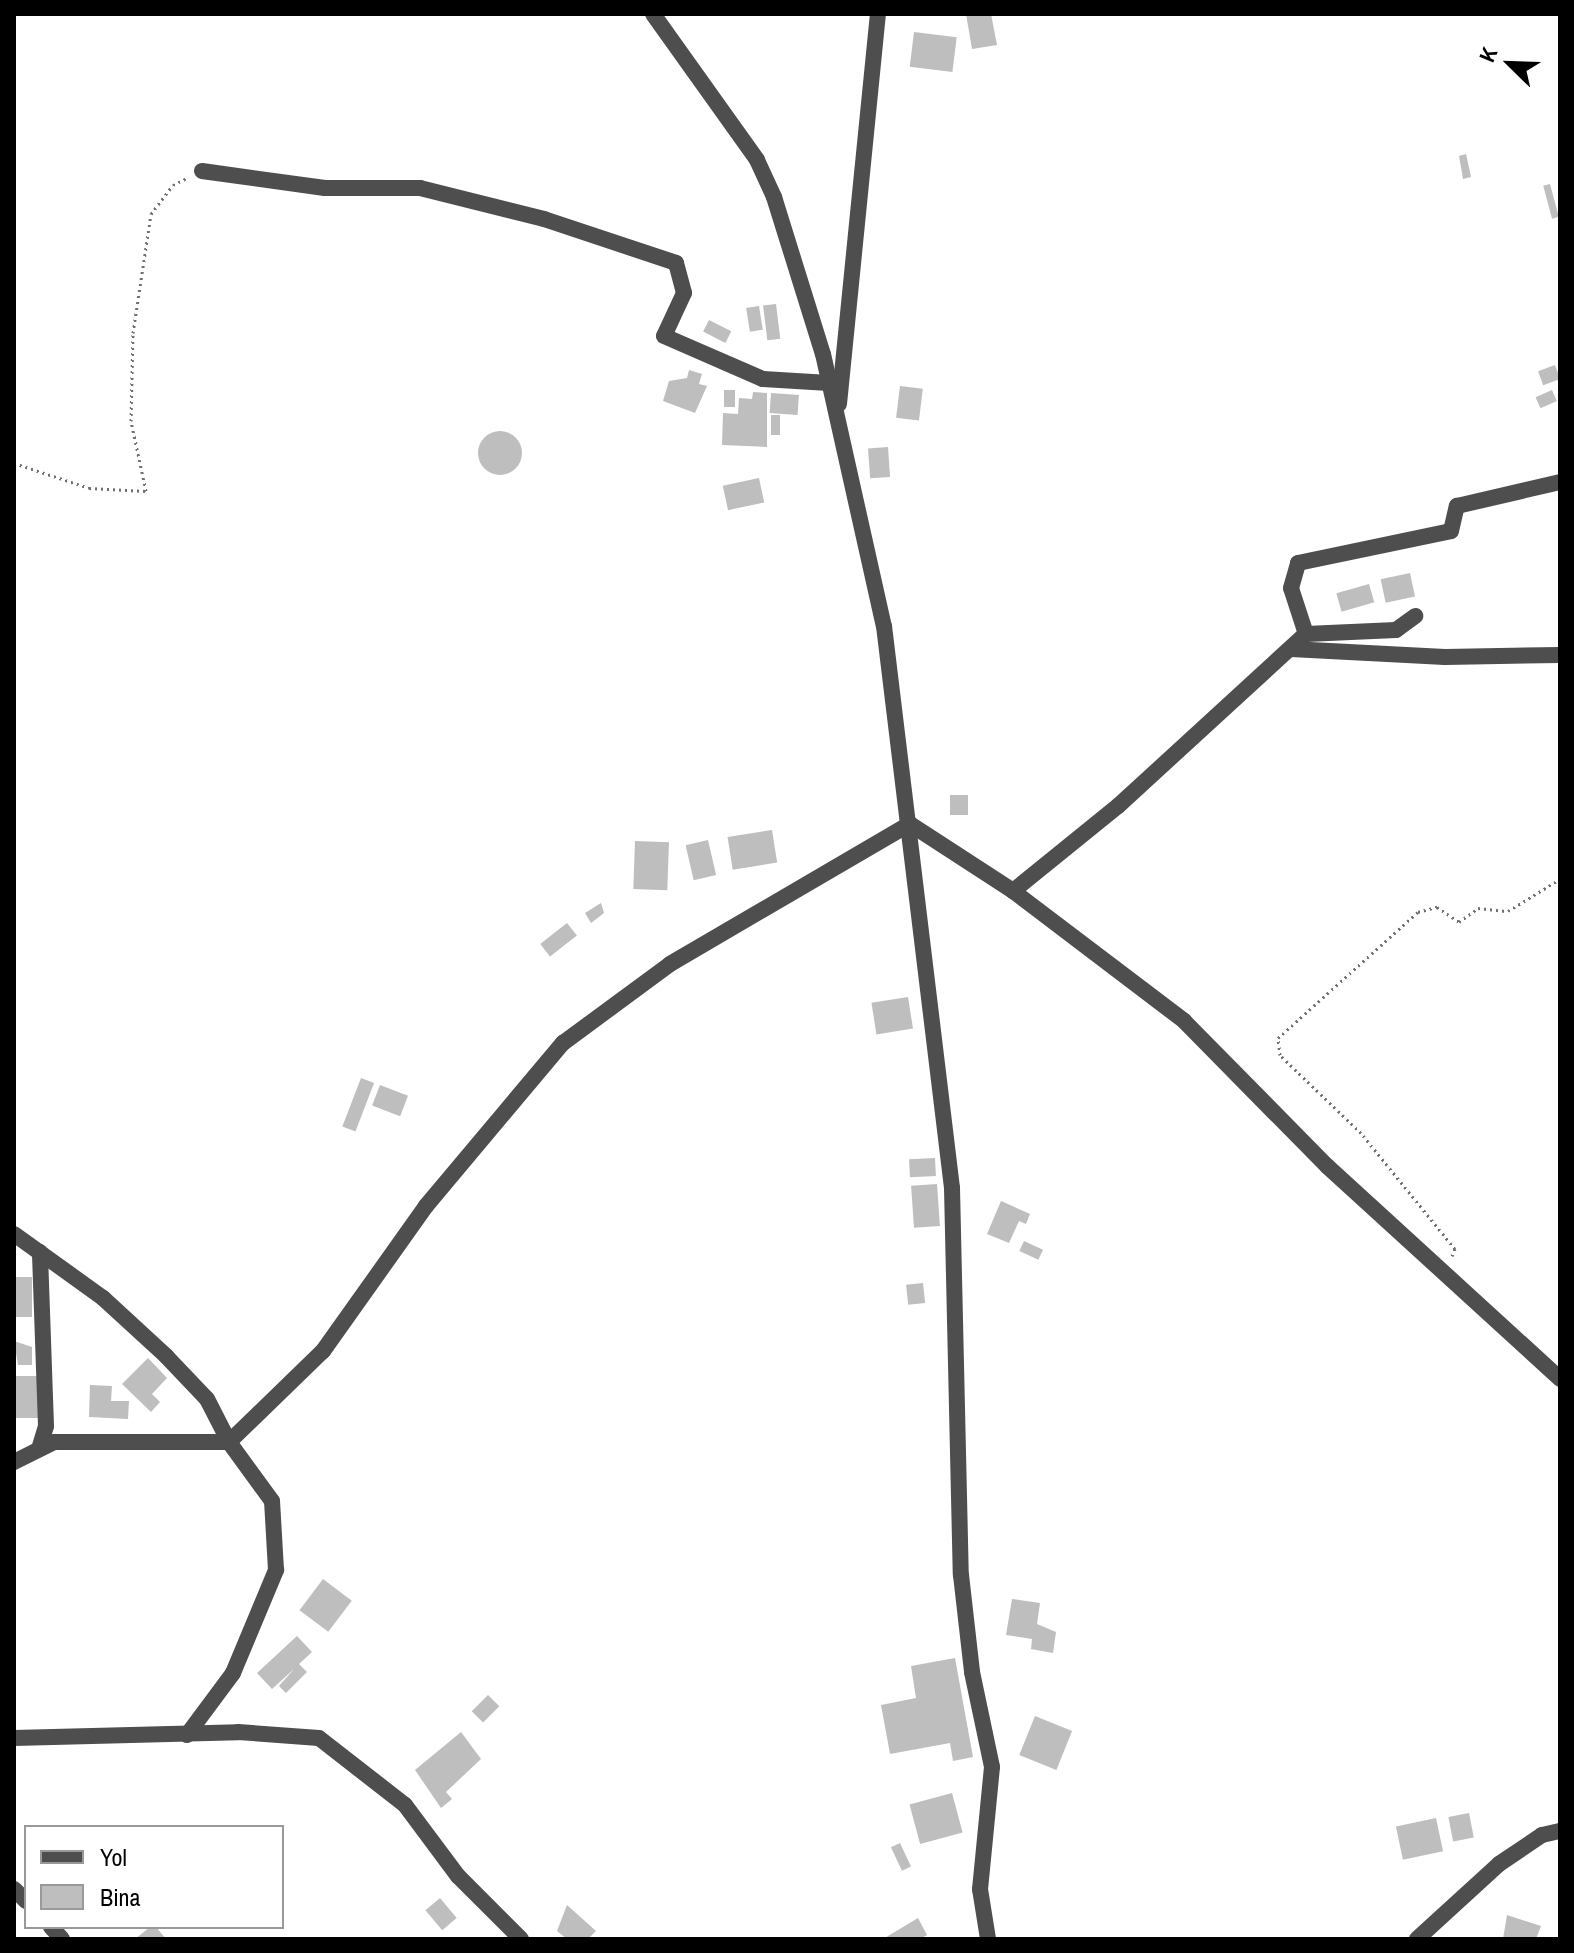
<!DOCTYPE html>
<style>
body{margin:0}
#map{position:relative;width:1574px;height:1953px;overflow:hidden;background:#fff;font-family:"Archivo Narrow",sans-serif}
div>[style]{position:absolute}
.building>*{inset:0;background:#bebebe;transform-origin:0 0}
.round{border-radius:50%}
.path>*{height:3px;margin-top:-1.5px;transform-origin:0;background:repeating-linear-gradient(90deg,#707070 0 2px,transparent 0 6px)}
.minor>*{height:16px;margin:-8px;padding:0 8px;transform-origin:8px;border-radius:8px;background:#4e4e4e}
.tertiary>*{height:16px;margin:-8px;padding:0 8px;transform-origin:8px;border-radius:8px;background:#4e4e4e}
span{translate:-50% -50%;white-space:nowrap;text-align:center;line-height:1.15;-webkit-text-stroke:6px #fff;paint-order:stroke}
.frame{position:absolute;inset:0;border:16px solid #000;pointer-events:none}
.legend{position:absolute;left:24px;top:1825px;width:260px;height:104px;box-sizing:border-box;background:#fff;border:2px solid #999;margin:0;padding:10px 14px;list-style:none;font-size:24px;color:#000}
.legend li{display:flex;align-items:center;gap:16px;height:40px}
.legend b{width:40px;border:2px solid #999}
.north{position:absolute;left:1470px;top:24px;width:80px;height:80px;-webkit-text-stroke:6px #fff;paint-order:stroke;rotate:293deg;font-size:22px;font-weight:700;line-height:32px;text-align:center;color:#000}
.north::after{content:'';display:block;margin:auto;width:28px;height:36px;background:#000;clip-path:polygon(50% 0,100% 100%,50% 72%,0 100%)}
</style>
<div id="map">
<div class="building">
<i style="clip-path:polygon(966px 14px,991px 14px,997px 45px,972px 49px)"></i>
<i style="left:914px;top:32px;width:43px;height:35px;rotate:7deg"></i>
<i style="clip-path:polygon(1466px 154px,1471px 177px,1463px 179px,1459px 156px)"></i>
<i style="left:1550px;top:184px;width:34px;height:7px;rotate:75deg"></i>
<i style="left:776px;top:304px;width:35px;height:13px;rotate:83deg"></i>
<i style="left:759px;top:306px;width:24px;height:13px;rotate:81deg"></i>
<i style="left:709px;top:320px;width:25px;height:13px;rotate:27deg"></i>
<i style="left:1555px;top:365px;width:15px;height:18px;rotate:70deg"></i>
<i style="clip-path:polygon(689px 370px,702px 374px,699px 384px,707px 386px,695px 413px,663px 401px,669px 381px,687px 378px)"></i>
<i style="left:900px;top:386px;width:23px;height:32px;rotate:7deg"></i>
<i style="left:724px;top:390px;width:11px;height:17px"></i>
<i style="left:1552px;top:390px;width:12px;height:18px;rotate:66deg"></i>
<i style="clip-path:polygon(753px 392px,767px 393px,767px 447px,722px 445px,723px 413px,738px 414px,739px 398px,752px 399px)"></i>
<i style="left:771px;top:393px;width:28px;height:20px;rotate:4deg"></i>
<i style="left:771px;top:415px;width:9px;height:20px"></i>
<i class="round" style="left:478px;top:431px;width:44px;height:44px"></i>
<i style="left:888px;top:447px;width:30px;height:20px;rotate:86deg"></i>
<i style="left:759px;top:478px;width:25px;height:37px;rotate:78deg"></i>
<i style="left:1410px;top:573px;width:24px;height:30px;rotate:78deg"></i>
<i style="left:1369px;top:584px;width:19px;height:34px;rotate:74deg"></i>
<i style="left:950px;top:795px;width:18px;height:20px"></i>
<i style="left:772px;top:830px;width:33px;height:45px;rotate:81deg"></i>
<i style="left:708px;top:840px;width:36px;height:23px;rotate:77deg"></i>
<i style="left:635px;top:841px;width:34px;height:48px;rotate:2deg"></i>
<i style="clip-path:polygon(601px 903px,604px 913px,591px 923px,585px 913px)"></i>
<i style="left:567px;top:923px;width:16px;height:34px;rotate:52deg"></i>
<i style="left:908px;top:997px;width:32px;height:37px;rotate:81deg"></i>
<i style="left:361px;top:1078px;width:14px;height:52px;rotate:21deg"></i>
<i style="left:380px;top:1085px;width:30px;height:22px;rotate:21deg"></i>
<i style="left:935px;top:1158px;width:18px;height:26px;rotate:87deg"></i>
<i style="left:937px;top:1184px;width:42px;height:26px;rotate:86deg"></i>
<i style="clip-path:polygon(1001px 1201px,1030px 1214px,1026px 1224px,1019px 1221px,1009px 1243px,987px 1234px)"></i>
<i style="left:1024px;top:1241px;width:21px;height:11px;rotate:25deg"></i>
<i style="left:14px;top:1277px;width:18px;height:40px"></i>
<i style="left:923px;top:1283px;width:20px;height:17px;rotate:84deg"></i>
<i style="clip-path:polygon(14px 1341px,32px 1347px,32px 1365px,18px 1365px)"></i>
<i style="clip-path:polygon(148px 1358px,167px 1378px,152px 1394px,160px 1402px,151px 1412px,122px 1384px)"></i>
<i style="left:14px;top:1376px;width:26px;height:42px"></i>
<i style="clip-path:polygon(90px 1385px,112px 1386px,111px 1401px,129px 1401px,128px 1419px,89px 1417px)"></i>
<i style="left:323px;top:1579px;width:36px;height:39px;rotate:37deg"></i>
<i style="clip-path:polygon(1012px 1599px,1040px 1603px,1037px 1624px,1056px 1632px,1053px 1653px,1031px 1649px,1032px 1639px,1006px 1635px)"></i>
<i style="clip-path:polygon(297px 1636px,312px 1652px,299px 1664px,307px 1672px,286px 1693px,279px 1686px,294px 1669px,272px 1689px,257px 1673px)"></i>
<i style="clip-path:polygon(955px 1658px,973px 1757px,953px 1761px,950px 1743px,890px 1754px,881px 1705px,916px 1698px,911px 1666px)"></i>
<i style="left:488px;top:1695px;width:16px;height:23px;rotate:45deg"></i>
<i style="left:1035px;top:1716px;width:40px;height:42px;rotate:22deg"></i>
<i style="clip-path:polygon(461px 1732px,481px 1759px,446px 1792px,452px 1799px,441px 1808px,415px 1770px)"></i>
<i style="left:952px;top:1793px;width:41px;height:44px;rotate:75deg"></i>
<i style="left:1469px;top:1813px;width:25px;height:21px;rotate:79deg"></i>
<i style="left:1436px;top:1818px;width:34px;height:41px;rotate:78deg"></i>
<i style="left:900px;top:1843px;width:26px;height:10px;rotate:65deg"></i>
<i style="left:440px;top:1898px;width:26px;height:19px;rotate:50deg"></i>
<i style="clip-path:polygon(567px 1905px,596px 1931px,588px 1939px,567px 1939px,557px 1931px)"></i>
<i style="clip-path:polygon(1507px 1915px,1541px 1926px,1536px 1939px,1503px 1939px)"></i>
<i style="clip-path:polygon(918px 1918px,927px 1935px,920px 1939px,883px 1939px)"></i>
<i style="clip-path:polygon(150px 1927px,156px 1927px,166px 1939px,135px 1939px)"></i>
</div>
<div class="path">
<i style="left:14px;top:463px;width:79px;rotate:18.4deg"></i>
<i style="left:89px;top:488px;width:57px;rotate:3deg"></i>
<i style="left:146px;top:491px;width:72px;rotate:-102.1deg"></i>
<i style="left:131px;top:421px;width:88px;rotate:-88.7deg"></i>
<i style="left:133px;top:333px;width:120px;rotate:-81.4deg"></i>
<i style="left:151px;top:214px;width:36px;rotate:-53deg"></i>
<i style="left:173px;top:185px;width:16px;rotate:-27deg"></i>
<i style="left:1452px;top:1256px;width:8px;rotate:-67deg"></i>
<i style="left:1455px;top:1249px;width:149px;rotate:-129deg"></i>
<i style="left:1361px;top:1133px;width:112px;rotate:-136.1deg"></i>
<i style="left:1280px;top:1055px;width:17px;rotate:-97deg"></i>
<i style="left:1278px;top:1038px;width:188px;rotate:-42deg"></i>
<i style="left:1418px;top:912px;width:20px;rotate:-15deg"></i>
<i style="left:1437px;top:907px;width:27px;rotate:34deg"></i>
<i style="left:1459px;top:922px;width:24px;rotate:-36deg"></i>
<i style="left:1478px;top:908px;width:30px;rotate:6deg"></i>
<i style="left:1508px;top:911px;width:61px;rotate:-31.6deg"></i>
</div>
<div class="minor">
<i style="left:202px;top:171px;width:124px;rotate:7.9deg"></i>
<i style="left:325px;top:188px;width:95px"></i>
<i style="left:420px;top:188px;width:128px;rotate:14deg"></i>
<i style="left:544px;top:219px;width:139px;rotate:18.4deg"></i>
<i style="left:676px;top:263px;width:31px;rotate:75deg"></i>
<i style="left:684px;top:293px;width:47px;rotate:114.9deg"></i>
<i style="left:664px;top:336px;width:108px;rotate:23.5deg"></i>
<i style="left:763px;top:379px;width:66px;rotate:3.5deg"></i>
<i style="left:1306px;top:634px;width:90px;rotate:-2.5deg"></i>
<i style="left:1396px;top:630px;width:24px;rotate:-36deg"></i>
<i style="left:1291px;top:649px;width:154px;rotate:3deg"></i>
<i style="left:1445px;top:657px;width:115px;rotate:-1deg"></i>
<i style="left:1013px;top:891px;width:135px;rotate:-39deg"></i>
<i style="left:1118px;top:806px;width:255px;rotate:-42.5deg"></i>
<i style="left:1306px;top:634px;width:48px;rotate:-108.1deg"></i>
<i style="left:1291px;top:588px;width:26px;rotate:-74deg"></i>
<i style="left:1298px;top:563px;width:156px;rotate:-11.8deg"></i>
<i style="left:1451px;top:531px;width:26px;rotate:-77deg"></i>
<i style="left:1457px;top:506px;width:106px;rotate:-13.1deg"></i>
<i style="left:14px;top:1234px;width:110px;rotate:35.7deg"></i>
<i style="left:103px;top:1298px;width:86px;rotate:42.6deg"></i>
<i style="left:166px;top:1356px;width:59px;rotate:46.4deg"></i>
<i style="left:207px;top:1399px;width:48px;rotate:62.9deg"></i>
<i style="left:229px;top:1442px;width:175px;rotate:180deg"></i>
<i style="left:54px;top:1442px;width:45px;rotate:153.4deg"></i>
<i style="left:39px;top:1449px;width:24px;rotate:-73deg"></i>
<i style="left:46px;top:1426px;width:174px;rotate:-92deg"></i>
<i style="left:187px;top:1735px;width:77px;rotate:-53.4deg"></i>
<i style="left:233px;top:1673px;width:112px;rotate:-67.3deg"></i>
<i style="left:276px;top:1570px;width:69px;rotate:-93.3deg"></i>
<i style="left:272px;top:1501px;width:73px;rotate:-126.1deg"></i>
<i style="left:229px;top:1442px;width:131px;rotate:-44.1deg"></i>
<i style="left:323px;top:1351px;width:178px;rotate:-54.6deg"></i>
<i style="left:426px;top:1206px;width:213px;rotate:-50deg"></i>
<i style="left:563px;top:1043px;width:133px;rotate:-36.4deg"></i>
<i style="left:670px;top:964px;width:278px;rotate:-30.3deg"></i>
<i style="left:910px;top:824px;width:123px;rotate:33deg"></i>
<i style="left:1013px;top:891px;width:215px;rotate:37.2deg"></i>
<i style="left:1184px;top:1021px;width:204px;rotate:45.4deg"></i>
<i style="left:1327px;top:1166px;width:316px;rotate:42.4deg"></i>
<i style="left:14px;top:1738px;width:224px;rotate:-1.5deg"></i>
<i style="left:238px;top:1732px;width:81px;rotate:4.2deg"></i>
<i style="left:319px;top:1738px;width:109px;rotate:37.9deg"></i>
<i style="left:405px;top:1805px;width:89px;rotate:53.3deg"></i>
<i style="left:458px;top:1876px;width:89px;rotate:45deg"></i>
<i style="left:14px;top:1889px;width:17px;rotate:45deg"></i>
<i style="left:51px;top:1927px;width:16px;rotate:47deg"></i>
<i style="left:1417px;top:1939px;width:111px;rotate:-42.4deg"></i>
<i style="left:1499px;top:1864px;width:52px;rotate:-34deg"></i>
<i style="left:1542px;top:1835px;width:18px;rotate:-13deg"></i>
</div>
<div class="tertiary">
<i style="left:653px;top:14px;width:179px;rotate:54.5deg"></i>
<i style="left:757px;top:160px;width:41px;rotate:65.3deg"></i>
<i style="left:774px;top:197px;width:164px;rotate:72.7deg"></i>
<i style="left:823px;top:354px;width:279px;rotate:77.4deg"></i>
<i style="left:884px;top:626px;width:566px;rotate:83.1deg"></i>
<i style="left:952px;top:1188px;width:387px;rotate:88.7deg"></i>
<i style="left:961px;top:1575px;width:98px;rotate:83.5deg"></i>
<i style="left:972px;top:1672px;width:97px;rotate:78.1deg"></i>
<i style="left:992px;top:1767px;width:123px;rotate:95.6deg"></i>
<i style="left:980px;top:1889px;width:51px;rotate:80.9deg"></i>
<i style="left:839px;top:404px;width:392px;rotate:-84.3deg"></i>
</div>
<div class="frame"></div>
<ul class="legend">
<li><b style="height:10px;background:#4e4e4e"></b>Yol</li>
<li><b style="height:22px;background:#bebebe"></b>Bina</li>
</ul>
<div class="north">K</div>
</div>
